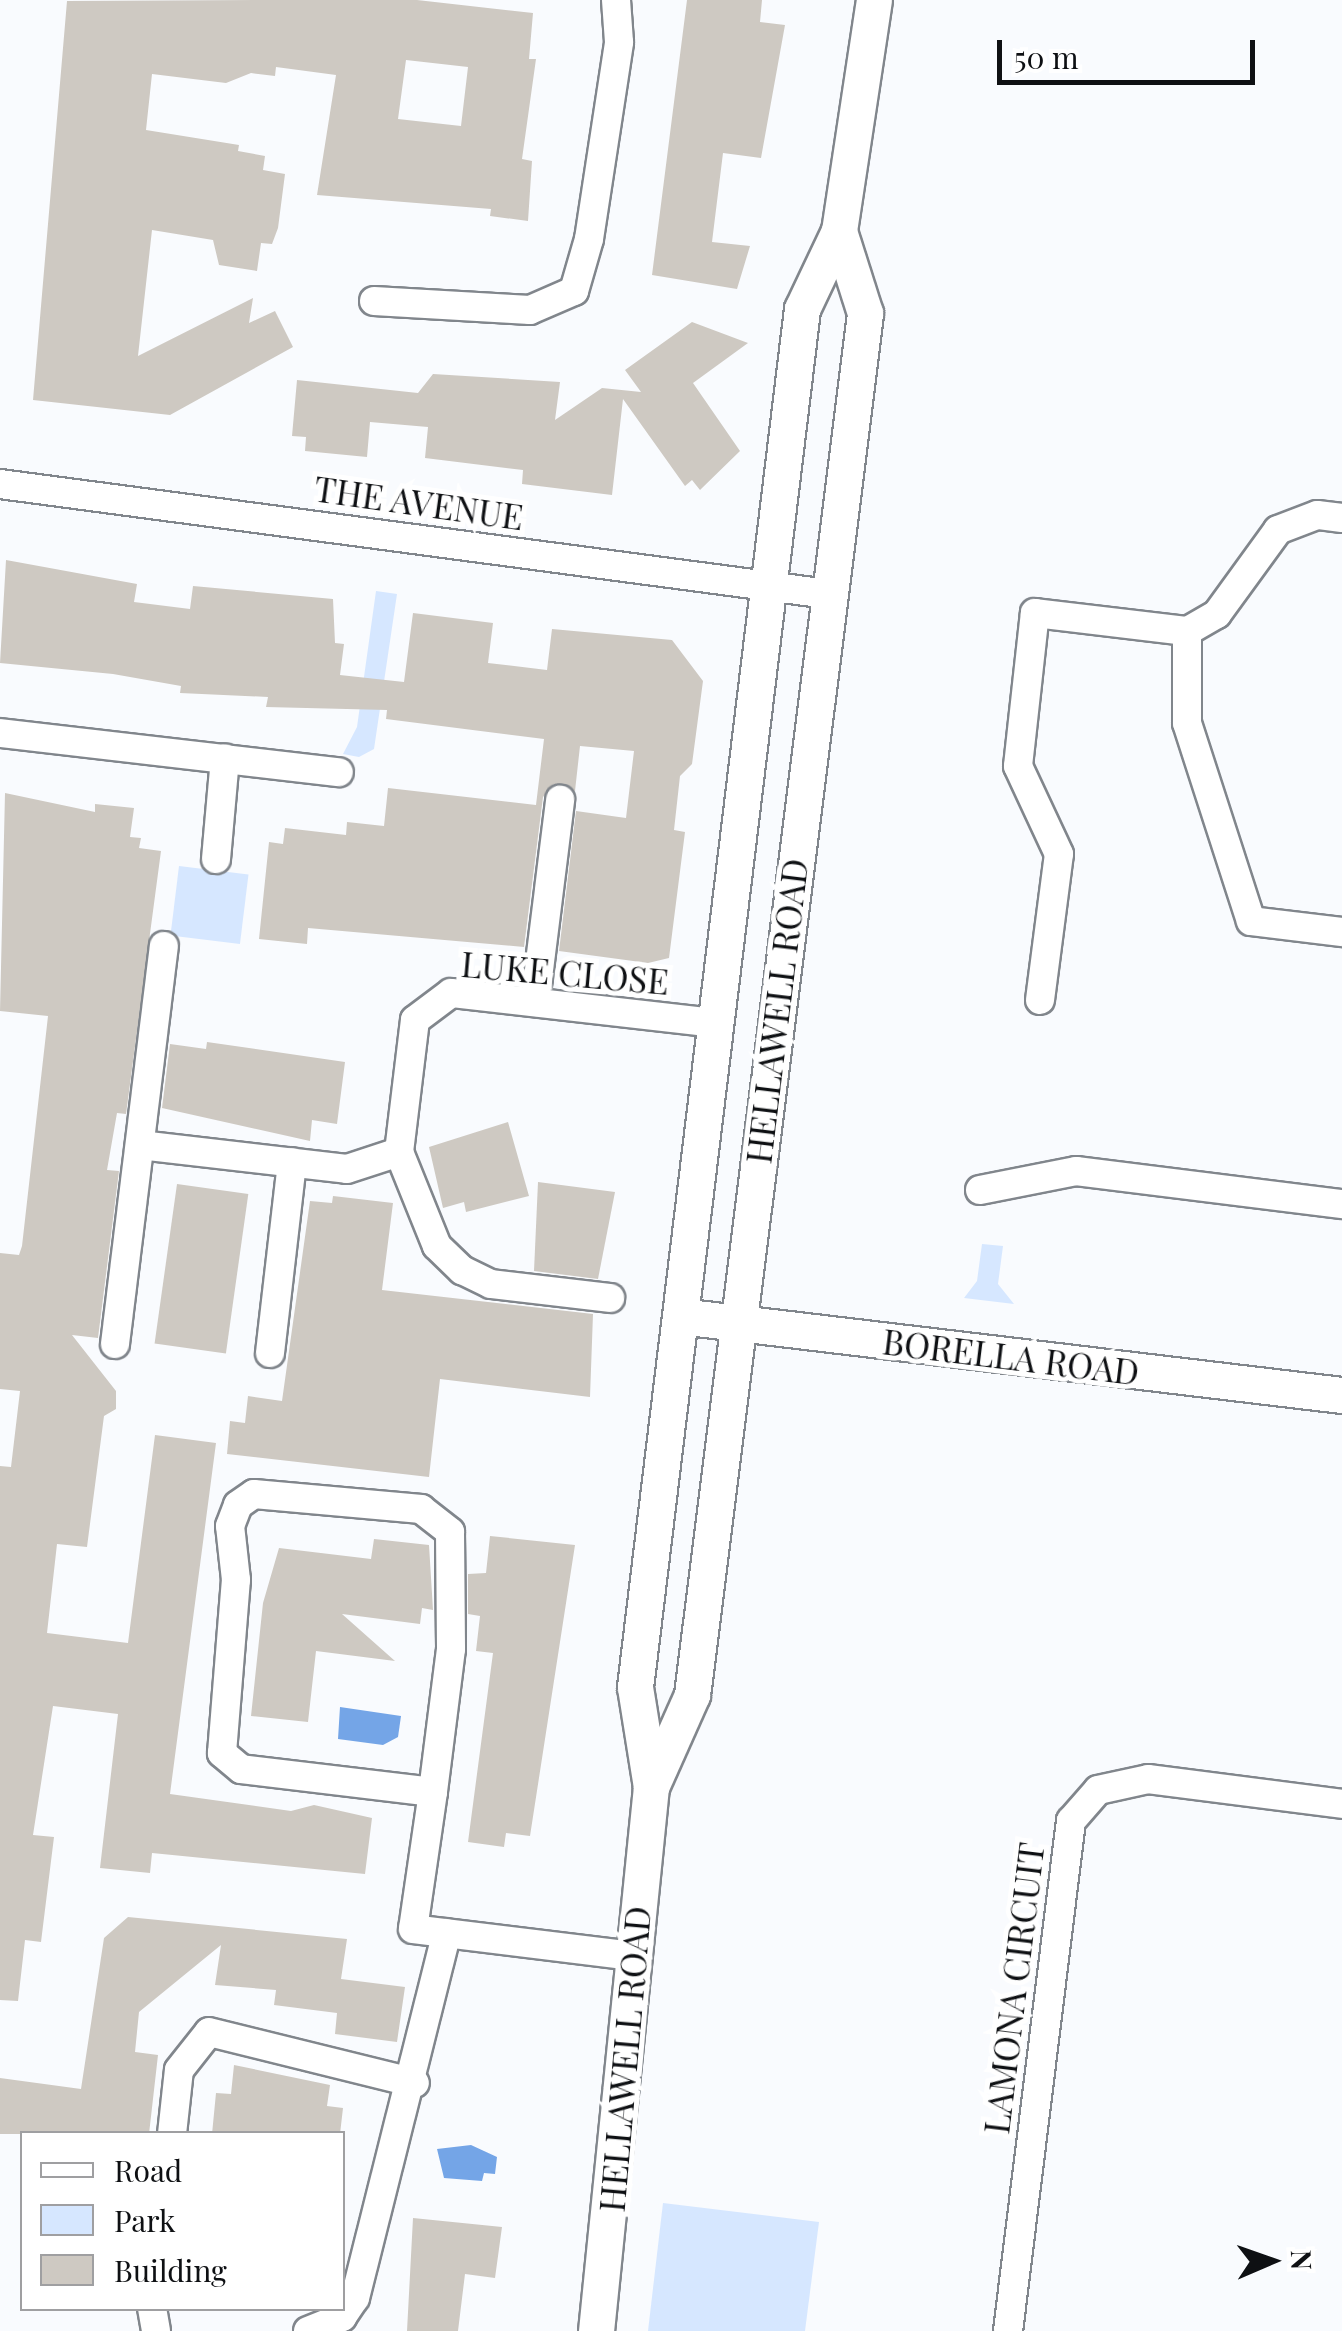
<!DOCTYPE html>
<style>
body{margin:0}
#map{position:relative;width:1342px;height:2331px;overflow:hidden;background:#f9fbfe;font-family:"Playfair Display",serif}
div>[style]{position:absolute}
.green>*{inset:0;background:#d6e7ff;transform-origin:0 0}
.water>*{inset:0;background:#74a5e7}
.building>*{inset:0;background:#cec9c2;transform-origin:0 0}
.roads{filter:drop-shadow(2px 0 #81868c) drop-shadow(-2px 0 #81868c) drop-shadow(0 2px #81868c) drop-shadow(0 -2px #81868c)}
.minor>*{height:28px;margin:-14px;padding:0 14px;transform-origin:14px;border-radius:14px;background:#fff}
.tertiary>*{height:35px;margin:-17.5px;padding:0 17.5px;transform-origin:17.5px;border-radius:17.5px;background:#fff}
span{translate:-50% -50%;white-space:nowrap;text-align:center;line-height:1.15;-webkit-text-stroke:10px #fff;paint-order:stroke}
.street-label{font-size:35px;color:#0e1013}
.legend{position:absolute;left:20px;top:2131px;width:325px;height:180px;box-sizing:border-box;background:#fff;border:2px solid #9f9fa1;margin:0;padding:12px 18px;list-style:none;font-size:30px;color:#0e1013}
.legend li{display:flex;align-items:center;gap:20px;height:50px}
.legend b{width:50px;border:2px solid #9f9fa1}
.north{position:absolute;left:1222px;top:2211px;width:100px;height:100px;-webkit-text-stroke:8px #fff;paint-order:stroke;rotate:88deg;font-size:28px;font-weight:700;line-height:40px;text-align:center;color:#0e1013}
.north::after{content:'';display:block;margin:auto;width:35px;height:45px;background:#0e1013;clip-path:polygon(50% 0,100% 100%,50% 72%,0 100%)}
.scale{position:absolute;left:997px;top:40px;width:258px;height:45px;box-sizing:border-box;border:5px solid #0e1013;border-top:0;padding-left:12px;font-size:30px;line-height:35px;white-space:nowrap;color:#0e1013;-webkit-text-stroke:8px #fff;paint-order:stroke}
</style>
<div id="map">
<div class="green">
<i style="clip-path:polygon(376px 591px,397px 594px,374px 749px,359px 757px,343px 754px,357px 727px)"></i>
<i style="left:179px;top:866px;width:70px;height:70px;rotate:7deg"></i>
<i style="clip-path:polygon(982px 1244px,1003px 1246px,998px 1284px,1014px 1304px,964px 1298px,977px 1281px)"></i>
<i style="clip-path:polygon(663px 2203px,819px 2222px,805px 2331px,648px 2331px)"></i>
</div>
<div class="water">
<i style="clip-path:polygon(340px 1707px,401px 1716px,398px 1737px,383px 1745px,338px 1739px)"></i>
<i style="clip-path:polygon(471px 2145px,497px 2157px,495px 2174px,484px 2173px,482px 2181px,444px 2178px,437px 2149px)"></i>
</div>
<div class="building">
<i style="clip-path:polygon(evenodd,277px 0,417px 0,533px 13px,529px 59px,536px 59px,522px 159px,532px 161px,528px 221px,490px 216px,491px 209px,317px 195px,336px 75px,276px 67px,275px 76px,251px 73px,226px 83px,152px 74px,146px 130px,239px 145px,238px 151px,265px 156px,263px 170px,285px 174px,278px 228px,272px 244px,261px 243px,257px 271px,219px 265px,213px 240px,152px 230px,138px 356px,253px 298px,249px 323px,275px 311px,293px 347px,170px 415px,33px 400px,67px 1px,277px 0,406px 60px,468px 67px,461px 126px,398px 119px,406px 60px)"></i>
<i style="clip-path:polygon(687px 0,762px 0,760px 22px,785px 25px,761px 158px,723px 153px,712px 242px,750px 246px,737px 289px,652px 275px)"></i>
<i style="clip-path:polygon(692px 322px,748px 343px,693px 383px,740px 451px,700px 490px,692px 480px,685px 486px,623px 399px,612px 495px,522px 484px,523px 470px,425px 458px,428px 427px,370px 422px,367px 457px,305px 451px,306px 437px,292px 436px,297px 380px,418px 393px,433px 374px,560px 382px,555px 420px,602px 388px,641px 392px,625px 370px)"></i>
<i style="clip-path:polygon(6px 560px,137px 584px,134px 602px,190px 609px,193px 586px,333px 599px,335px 643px,344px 644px,340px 675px,404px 682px,413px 613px,493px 623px,488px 663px,547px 670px,552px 629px,672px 640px,703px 681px,692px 764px,680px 776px,674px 830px,685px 832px,669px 958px,648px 963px,559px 951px,576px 811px,626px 818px,634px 751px,580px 746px,575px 791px,554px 784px,543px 797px,524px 947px,308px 928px,307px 944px,259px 939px,269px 842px,283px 844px,285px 828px,346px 835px,347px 822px,384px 826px,388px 788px,536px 805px,544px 739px,386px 719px,387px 710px,266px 707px,268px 697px,180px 693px,181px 686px,113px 674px,0 663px)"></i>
<i style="clip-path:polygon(5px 793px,95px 812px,95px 804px,134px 808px,130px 837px,141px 838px,139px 848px,161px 851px,126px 1114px,117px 1113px,107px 1170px,119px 1171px,98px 1338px,72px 1335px,116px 1391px,116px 1409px,104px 1416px,87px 1547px,57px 1544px,47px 1633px,128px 1643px,155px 1435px,216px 1443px,170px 1794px,291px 1811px,314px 1805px,372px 1818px,365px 1874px,152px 1853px,150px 1873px,100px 1868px,118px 1714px,53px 1706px,33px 1835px,54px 1837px,41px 1942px,25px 1940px,18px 2001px,0 2000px,0 1466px,11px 1467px,20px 1391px,0 1389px,0 1253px,19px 1255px,22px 1246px,48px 1016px,0 1011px)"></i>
<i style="clip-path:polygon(207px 1042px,345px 1062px,337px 1124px,312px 1120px,310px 1141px,162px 1108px,170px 1044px,206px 1049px)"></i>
<i style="clip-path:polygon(508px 1122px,529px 1196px,466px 1212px,464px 1202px,443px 1208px,429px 1147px)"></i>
<i style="clip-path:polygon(538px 1182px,615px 1192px,598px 1279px,534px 1271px)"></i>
<i style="left:177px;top:1184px;width:72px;height:161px;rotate:8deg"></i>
<i style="clip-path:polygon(333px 1196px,393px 1203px,382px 1290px,593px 1314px,590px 1397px,440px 1379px,429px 1477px,227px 1454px,230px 1421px,245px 1423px,248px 1396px,282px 1401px,310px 1201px,332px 1203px)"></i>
<i style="clip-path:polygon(490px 1536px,575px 1545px,530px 1836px,506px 1833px,504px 1847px,468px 1842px,493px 1653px,476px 1651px,480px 1616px,468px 1614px,468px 1574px,486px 1573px)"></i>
<i style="clip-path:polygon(374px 1539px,429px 1545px,433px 1610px,422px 1608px,420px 1624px,342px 1614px,395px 1661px,316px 1651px,308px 1722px,251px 1716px,263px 1603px,279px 1548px,371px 1559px)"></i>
<i style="clip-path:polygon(128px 1917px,347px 1939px,341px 1979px,405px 1987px,397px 2042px,335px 2034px,337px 2013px,274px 2005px,276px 1990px,215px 1985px,221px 1945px,139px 2012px,135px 2052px,158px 2055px,149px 2134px,0 2134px,0 2078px,81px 2089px,104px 1938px)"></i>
<i style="clip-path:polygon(234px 2065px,330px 2085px,327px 2106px,343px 2108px,340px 2134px,212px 2134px,216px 2093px,231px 2094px)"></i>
<i style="clip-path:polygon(413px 2218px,502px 2227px,495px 2278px,465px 2274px,458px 2331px,407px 2331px)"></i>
</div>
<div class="roads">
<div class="minor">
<i style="left:374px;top:301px;width:156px;rotate:3.3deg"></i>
<i style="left:530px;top:310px;width:48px;rotate:-23.4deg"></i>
<i style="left:574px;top:291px;width:54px;rotate:-73.9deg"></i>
<i style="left:589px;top:239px;width:199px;rotate:-81.3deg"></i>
<i style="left:619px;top:42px;width:42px;rotate:-94.1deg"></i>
<i style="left:0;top:484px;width:835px;rotate:7.57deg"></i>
<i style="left:1342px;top:518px;width:25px;rotate:-173deg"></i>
<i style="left:1317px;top:515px;width:42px;rotate:159deg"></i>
<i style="left:1278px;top:530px;width:104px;rotate:126deg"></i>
<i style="left:1217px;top:614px;width:34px;rotate:150deg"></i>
<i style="left:1187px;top:631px;width:92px;rotate:90deg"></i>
<i style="left:1187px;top:723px;width:208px;rotate:72.1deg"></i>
<i style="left:1251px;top:921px;width:92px;rotate:6.9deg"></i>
<i style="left:0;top:733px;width:341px;rotate:6.6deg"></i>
<i style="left:216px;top:859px;width:101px;rotate:-84.9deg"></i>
<i style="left:1040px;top:1000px;width:147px;rotate:-82.6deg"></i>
<i style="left:1059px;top:854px;width:97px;rotate:-115deg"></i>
<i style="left:1018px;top:766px;width:154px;rotate:-83.7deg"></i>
<i style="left:1035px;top:613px;width:153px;rotate:6.8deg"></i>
<i style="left:535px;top:1002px;width:204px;rotate:-82.9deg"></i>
<i style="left:140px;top:1145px;width:208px;rotate:6.6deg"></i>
<i style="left:347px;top:1169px;width:55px;rotate:-18.1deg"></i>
<i style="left:399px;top:1152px;width:133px;rotate:-83.1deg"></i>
<i style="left:415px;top:1020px;width:45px;rotate:-36.9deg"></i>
<i style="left:451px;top:993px;width:266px;rotate:6.5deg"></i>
<i style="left:399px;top:1152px;width:101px;rotate:68deg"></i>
<i style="left:437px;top:1246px;width:35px;rotate:44deg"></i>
<i style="left:462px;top:1270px;width:32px;rotate:26deg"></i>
<i style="left:491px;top:1284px;width:120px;rotate:6.7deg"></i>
<i style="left:980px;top:1190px;width:98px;rotate:-11.2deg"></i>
<i style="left:1076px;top:1171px;width:268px;rotate:7.1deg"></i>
<i style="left:115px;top:1344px;width:401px;rotate:-83deg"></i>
<i style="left:270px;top:1353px;width:192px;rotate:-83.4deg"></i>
<i style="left:433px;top:1792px;width:193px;rotate:-173.2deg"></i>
<i style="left:241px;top:1769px;width:25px;rotate:-140deg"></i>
<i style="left:222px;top:1753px;width:174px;rotate:-85.4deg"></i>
<i style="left:236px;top:1580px;width:54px;rotate:-96.3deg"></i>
<i style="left:230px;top:1526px;width:22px;rotate:-69deg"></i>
<i style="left:238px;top:1505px;width:19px;rotate:-35deg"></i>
<i style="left:254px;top:1494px;width:168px;rotate:5.1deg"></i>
<i style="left:421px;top:1509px;width:37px;rotate:38deg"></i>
<i style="left:450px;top:1532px;width:117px;rotate:89.5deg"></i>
<i style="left:451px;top:1649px;width:144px;rotate:97.2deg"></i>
<i style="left:433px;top:1792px;width:138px;rotate:98.3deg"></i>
<i style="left:413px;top:1929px;width:222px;rotate:7deg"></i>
<i style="left:172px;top:2134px;width:64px;rotate:-83.8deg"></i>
<i style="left:179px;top:2070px;width:48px;rotate:-51.7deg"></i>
<i style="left:209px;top:2032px;width:212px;rotate:13.9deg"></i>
<i style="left:152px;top:2308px;width:23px;rotate:80deg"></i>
<i style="left:308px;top:2331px;width:37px;rotate:-22deg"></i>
<i style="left:342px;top:2317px;width:23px;rotate:-56deg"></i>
<i style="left:355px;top:2298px;width:376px;rotate:-75.9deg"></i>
<i style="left:1008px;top:2331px;width:514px;rotate:-82.96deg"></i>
<i style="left:1071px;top:1821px;width:41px;rotate:-48.9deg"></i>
<i style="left:1098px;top:1790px;width:51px;rotate:-12.4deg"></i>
<i style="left:1148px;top:1779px;width:196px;rotate:7.3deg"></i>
</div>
<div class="tertiary">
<i style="left:680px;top:1316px;width:667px;rotate:6.81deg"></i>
<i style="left:651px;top:1787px;width:101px;rotate:-66deg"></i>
<i style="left:692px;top:1695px;width:1393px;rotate:-82.86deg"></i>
<i style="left:865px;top:313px;width:86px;rotate:-107.6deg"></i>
<i style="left:596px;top:2331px;width:547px;rotate:-84.23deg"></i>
<i style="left:651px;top:1787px;width:101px;rotate:-99.1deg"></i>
<i style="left:635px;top:1687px;width:1388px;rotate:-83.09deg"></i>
<i style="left:802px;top:309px;width:86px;rotate:-64.6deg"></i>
<i style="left:839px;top:231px;width:234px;rotate:-81.4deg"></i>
</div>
</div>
<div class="street-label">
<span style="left:419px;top:502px;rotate:8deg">THE AVENUE</span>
<span style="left:565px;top:972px;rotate:5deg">LUKE CLOSE</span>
<span style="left:776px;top:1011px;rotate:-83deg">HELLAWELL ROAD</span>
<span style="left:1011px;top:1356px;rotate:7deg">BORELLA ROAD</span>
<span style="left:1013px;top:1988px;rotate:-83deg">LAMONA CIRCUIT</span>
<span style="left:624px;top:2059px;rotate:-85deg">HELLAWELL ROAD</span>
</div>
<ul class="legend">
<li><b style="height:12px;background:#fff"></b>Road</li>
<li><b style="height:28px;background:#d6e7ff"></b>Park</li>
<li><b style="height:28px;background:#cec9c2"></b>Building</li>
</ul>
<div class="north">N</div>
<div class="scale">50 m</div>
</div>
